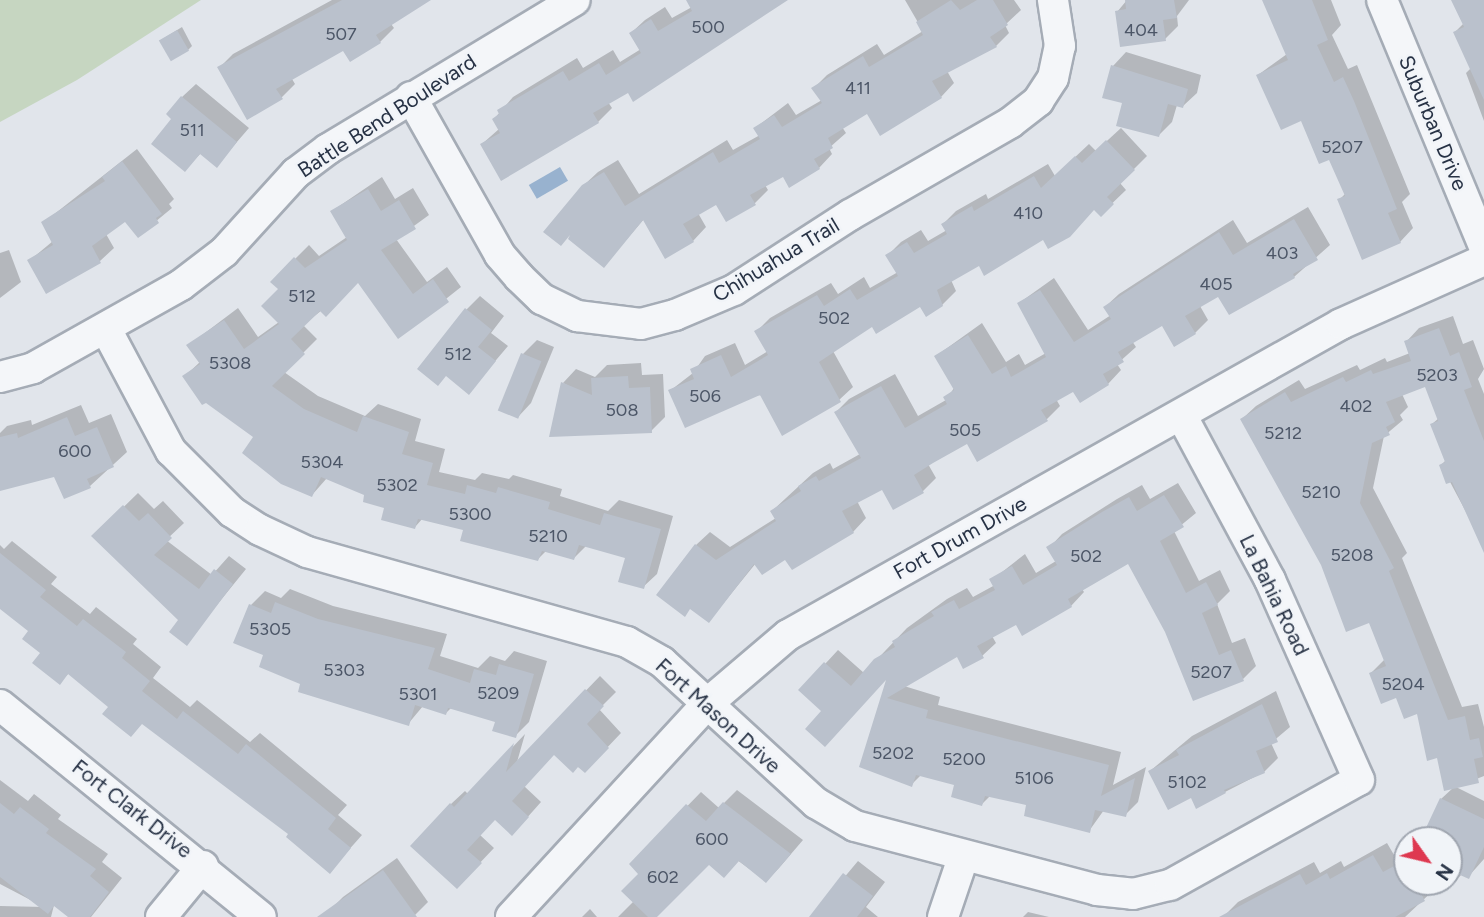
<!DOCTYPE html>
<style>
body{margin:0}
#map{position:relative;width:1484px;height:917px;overflow:hidden;background:#e1e5eb;font-family:Figtree,sans-serif}
div>[style]{position:absolute}
.green>*{inset:0;background:#c6d6c1}
.water>*{inset:0;background:#98b2cf;transform-origin:0 0}
.shadow>*{inset:0;background:#0003}
.building>*{inset:0;background:#bac1cc;transform-origin:0 0}
.roads{filter:drop-shadow(2px 0 #a5acb6) drop-shadow(-2px 0 #a5acb6) drop-shadow(0 2px #a5acb6) drop-shadow(0 -2px #a5acb6)}
.minor>*{height:30px;margin:-15px;padding:0 15px;transform-origin:15px;border-radius:15px;background:#f4f6f9}
span{translate:-50% -50%;white-space:nowrap;text-align:center;line-height:1.15;-webkit-text-stroke:5px #f1f4f8;paint-order:stroke}
.number-label{font-size:18px;color:#4c5667}
.number-label span{-webkit-text-stroke-width:0}
.street-label{font-size:21px;color:#273245}
.north{position:absolute;left:1393px;top:826px;width:70px;height:70px;box-sizing:border-box;background:#f1f4f8;border:2px solid #a0a6b0;border-radius:50%;rotate:124deg;font-size:19px;font-weight:700;line-height:28px;text-align:center;color:#273245}
.north::after{content:'';display:block;margin:auto;width:24px;height:32px;background:#de3850;clip-path:polygon(50% 0,100% 100%,50% 72%,0 100%)}
</style>
<div id="map">
<div class="green">
<i style="clip-path:polygon(0 0,201px 0,77px 80px,0 122px)"></i>
</div>
<div class="water">
<i style="left:560px;top:167px;width:16px;height:36px;rotate:60deg"></i>
</div>
<div class="shadow">
<i style="clip-path:polygon(332px 0,428px 0,391px 24px,394px 28px,380px 42px,343px 48px,292px 79px,295px 84px,281px 98px,219px 68px,233px 54px)"></i>
<i style="clip-path:polygon(688px 0,786px 0,608px 102px,612px 108px,598px 122px,482px 144px,499px 129px,494px 119px,513px 97px,577px 58px,583px 68px,613px 50px,620px 62px,641px 49px,631px 33px,645px 20px,665px 7px,672px 18px,692px 7px)"></i>
<i style="clip-path:polygon(905px 0,1014px 0,1021px 10px,1005px 25px,1009px 33px,996px 46px,947px 71px,954px 83px,941px 97px,868px 112px,842px 127px,846px 133px,829px 148px,832px 154px,819px 168px,783px 175px,765px 185px,768px 190px,755px 203px,717px 203px,698px 213px,706px 227px,693px 241px,644px 219px,604px 266px,583px 186px,598px 172px,618px 160px,639px 194px,727px 140px,733px 150px,760px 135px,755px 128px,788px 103px,796px 115px,822px 100px,814px 88px,827px 75px,877px 44px,884px 55px,923px 31px)"></i>
<i style="clip-path:polygon(1189px 0,1177px 16px,1178px 26px,1165px 39px,1117px 12px,1127px 0)"></i>
<i style="clip-path:polygon(1264px 0,1331px 0,1341px 25px,1332px 35px,1348px 69px,1357px 65px,1410px 194px,1402px 202px,1413px 228px,1400px 242px,1339px 200px,1346px 193px,1330px 158px,1302px 119px,1258px 75px,1287px 54px)"></i>
<i style="clip-path:polygon(1453px 0,1484px 0,1484px 121px,1466px 73px,1471px 68px,1455px 32px,1464px 23px)"></i>
<i style="clip-path:polygon(182px 27px,192px 46px,188px 50px,161px 40px)"></i>
<i style="clip-path:polygon(1126px 52px,1201px 75px,1197px 93px,1183px 106px,1177px 105px,1172px 122px,1158px 136px,1124px 102px,1113px 66px)"></i>
<i style="clip-path:polygon(196px 84px,249px 128px,217px 165px,201px 153px,185px 170px,174px 118px,182px 97px)"></i>
<i style="clip-path:polygon(1121px 128px,1147px 156px,1120px 183px,1126px 190px,1101px 214px,1101px 204px,1043px 237px,980px 264px,951px 280px,956px 291px,942px 305px,921px 305px,873px 325px,833px 351px,853px 387px,839px 400px,671px 390px,693px 373px,705px 356px,735px 343px,745px 365px,768px 351px,756px 332px,770px 318px,831px 283px,838px 294px,864px 277px,870px 288px,898px 272px,888px 255px,901px 242px,921px 230px,928px 241px,947px 230px,943px 224px,956px 211px,986px 194px,988px 199px,1048px 164px,1055px 176px,1089px 144px,1096px 151px)"></i>
<i style="clip-path:polygon(137px 149px,174px 199px,169px 204px,172px 208px,138px 236px,126px 219px,106px 234px,114px 248px,100px 261px,47px 292px,29px 261px,53px 241px,43px 223px)"></i>
<i style="clip-path:polygon(382px 177px,395px 199px,413px 188px,429px 215px,396px 239px,427px 282px,447px 267px,461px 287px,399px 336px,359px 281px,303px 325px,317px 339px,284px 372px,318px 396px,365px 416px,378px 404px,421px 419px,415px 441px,445px 449px,439px 472px,475px 480px,482px 473px,509px 479px,513px 475px,562px 489px,560px 496px,608px 511px,619px 500px,673px 516px,657px 574px,643px 587px,627px 557px,587px 545px,574px 558px,547px 550px,538px 559px,465px 529px,423px 518px,415px 527px,367px 494px,327px 478px,312px 495px,256px 437px,185px 376px,200px 362px,189px 345px,238px 308px,258px 337px,279px 322px,280px 289px,272px 282px,309px 245px,319px 256px,347px 237px,332px 211px)"></i>
<i style="clip-path:polygon(1308px 207px,1330px 245px,1294px 277px,1219px 295px,1200px 306px,1208px 320px,1195px 333px,1162px 324px,1132px 341px,1136px 347px,1117px 364px,1121px 370px,1108px 384px,1074px 389px,1056px 399px,1060px 406px,1047px 419px,967px 441px,928px 464px,936px 478px,922px 492px,882px 487px,857px 501px,866px 518px,853px 532px,786px 558px,756px 563px,709px 621px,696px 545px,710px 532px,730px 547px,776px 518px,772px 511px,813px 473px,830px 463px,833px 469px,860px 454px,836px 412px,849px 399px,895px 374px,918px 416px,946px 400px,954px 388px,936px 356px,982px 323px,1006px 362px,1019px 354px,1025px 365px,1046px 353px,1019px 303px,1054px 278px,1088px 330px,1111px 315px,1105px 307px,1119px 294px,1233px 220px,1247px 243px)"></i>
<i style="clip-path:polygon(9px 250px,21px 282px,0 298px,0 253px)"></i>
<i style="clip-path:polygon(480px 296px,504px 316px,491px 333px,508px 346px,469px 392px,447px 375px,466px 310px)"></i>
<i style="clip-path:polygon(1453px 316px,1463px 344px,1473px 340px,1484px 369px,1478px 379px,1484px 394px,1484px 524px,1473px 525px,1441px 465px,1446px 460px,1432px 424px,1439px 418px,1426px 384px,1402px 394px,1408px 407px,1400px 415px,1403px 420px,1384px 436px,1373px 488px,1407px 553px,1402px 558px,1462px 707px,1478px 704px,1484px 727px,1484px 776px,1456px 787px,1484px 801px,1484px 859px,1468px 877px,1462px 874px,1452px 884px,1448px 882px,1449px 840px,1434px 840px,1442px 836px,1441px 799px,1454px 787px,1418px 712px,1371px 673px,1385px 659px,1370px 621px,1323px 565px,1242px 419px,1256px 406px,1299px 380px,1305px 389px,1357px 365px,1360px 370px,1385px 358px,1387px 362px,1410px 353px,1406px 342px,1419px 328px)"></i>
<i style="clip-path:polygon(537px 340px,554px 347px,531px 403px,518px 417px,500px 409px,523px 354px)"></i>
<i style="clip-path:polygon(641px 363px,642px 375px,663px 374px,665px 417px,651px 431px,563px 383px,576px 369px,595px 377px,607px 365px)"></i>
<i style="clip-path:polygon(81px 405px,89px 423px,111px 414px,127px 452px,90px 486px,55px 475px,0 489px,0 433px,7px 426px,31px 420px,32px 425px)"></i>
<i style="clip-path:polygon(1178px 483px,1196px 513px,1174px 531px,1199px 581px,1220px 570px,1230px 591px,1217px 604px,1232px 643px,1245px 638px,1256px 666px,1243px 679px,1167px 632px,1129px 561px,1082px 589px,1084px 592px,1071px 606px,1017px 623px,992px 636px,996px 643px,982px 656px,957px 655px,904px 686px,940px 697px,938px 705px,1121px 752px,1113px 785px,1146px 767px,1138px 802px,1125px 815px,1104px 810px,1089px 831px,1028px 804px,991px 795px,982px 804px,956px 784px,922px 774px,911px 785px,862px 765px,889px 675px,824px 710px,801px 690px,838px 650px,864px 673px,907px 628px,947px 599px,967px 588px,973px 597px,995px 585px,992px 580px,1025px 554px,1036px 573px,1056px 561px,1049px 548px,1062px 534px,1117px 499px,1142px 485px,1150px 499px)"></i>
<i style="clip-path:polygon(138px 493px,154px 509px,163px 501px,184px 523px,166px 540px,212px 575px,229px 556px,246px 569px,186px 643px,181px 620px,94px 536px)"></i>
<i style="clip-path:polygon(12px 541px,57px 577px,51px 584px,90px 614px,96px 607px,137px 639px,133px 644px,161px 667px,153px 678px,190px 707px,197px 700px,250px 742px,260px 733px,347px 805px,338px 815px,362px 835px,330px 871px,290px 833px,143px 723px,111px 707px,69px 673px,60px 682px,30px 631px,0 606px,0 545px,4px 549px)"></i>
<i style="clip-path:polygon(290px 589px,333px 606px,447px 634px,440px 656px,478px 668px,490px 656px,505px 661px,514px 651px,547px 661px,529px 722px,515px 736px,498px 720px,452px 707px,446px 713px,423px 706px,408px 724px,302px 683px,265px 655px,236px 642px,251px 605px,265px 591px,281px 598px)"></i>
<i style="clip-path:polygon(600px 676px,616px 692px,599px 709px,621px 733px,585px 771px,555px 753px,524px 786px,541px 802px,525px 820px,495px 818px,480px 835px,494px 848px,457px 887px,451px 804px,465px 791px,468px 794px,525px 734px,517px 762px)"></i>
<i style="clip-path:polygon(1276px 691px,1290px 727px,1271px 743px,1278px 758px,1264px 772px,1225px 792px,1192px 796px,1150px 771px,1192px 736px)"></i>
<i style="clip-path:polygon(0 780px,28px 801px,34px 794px,61px 815px,58px 819px,108px 854px,102px 862px,122px 878px,91px 917px,71px 917px,54px 905px,51px 917px,0 917px,0 906px,44px 907px,0 884px)"></i>
<i style="clip-path:polygon(737px 790px,803px 840px,779px 868px,766px 881px,722px 849px,655px 917px,618px 917px,634px 901px,641px 874px,631px 864px,701px 792px,719px 808px)"></i>
<i style="clip-path:polygon(1387px 843px,1397px 860px,1407px 855px,1407px 882px,1435px 882px,1438px 886px,1405px 917px,1224px 916px,1238px 902px,1314px 862px,1320px 873px,1341px 861px,1344px 867px)"></i>
<i style="clip-path:polygon(397px 858px,428px 902px,415px 915px,336px 917px,330px 910px,343px 897px)"></i>
<i style="clip-path:polygon(858px 861px,885px 882px,866px 907px,878px 917px,811px 917px)"></i>
<i style="clip-path:polygon(590px 909px,597px 917px,582px 917px)"></i>
<i style="clip-path:polygon(1028px 912px,1049px 917px,1023px 917px)"></i>
</div>
<div class="building">
<i style="clip-path:polygon(342px 0,431px 0,376px 35px,381px 43px,350px 62px,343px 51px,276px 89px,283px 99px,247px 120px,217px 67px)"></i>
<i style="clip-path:polygon(686px 0,788px 0,633px 102px,628px 93px,593px 113px,599px 123px,501px 181px,480px 144px,500px 133px,492px 119px,499px 114px,497px 110px,563px 71px,569px 81px,599px 63px,606px 75px,641px 53px,629px 33px,651px 19px,658px 31px,692px 11px)"></i>
<i style="clip-path:polygon(951px 0,960px 10px,977px 0,993px 0,1008px 25px,990px 37px,997px 47px,932px 81px,942px 98px,880px 136px,867px 114px,828px 138px,833px 148px,814px 159px,820px 169px,789px 188px,783px 177px,750px 195px,756px 205px,726px 222px,716px 205px,683px 224px,694px 242px,665px 259px,643px 220px,604px 268px,568px 239px,570px 235px,561px 246px,543px 232px,582px 185px,604px 172px,625px 206px,713px 152px,719px 163px,760px 139px,753px 128px,774px 115px,782px 127px,822px 103px,811px 88px,863px 56px,869px 67px,923px 35px,916px 22px)"></i>
<i style="clip-path:polygon(1125px 0,1174px 0,1177px 18px,1163px 20px,1166px 41px,1120px 47px,1115px 11px,1126px 9px)"></i>
<i style="clip-path:polygon(1262px 0,1312px 0,1328px 40px,1317px 45px,1334px 82px,1343px 77px,1354px 101px,1397px 209px,1388px 213px,1401px 243px,1362px 260px,1337px 199px,1345px 196px,1329px 160px,1319px 164px,1301px 121px,1281px 130px,1256px 75px,1288px 60px)"></i>
<i style="clip-path:polygon(1451px 0,1484px 0,1484px 100px,1453px 32px,1464px 27px)"></i>
<i style="left:177px;top:30px;width:24px;height:21px;rotate:60deg"></i>
<i style="clip-path:polygon(1111px 65px,1188px 89px,1183px 108px,1168px 104px,1159px 137px,1116px 126px,1122px 103px,1102px 98px)"></i>
<i style="clip-path:polygon(181px 96px,237px 142px,217px 168px,200px 154px,185px 172px,151px 144px,171px 119px,166px 114px)"></i>
<i style="clip-path:polygon(1106px 140px,1135px 170px,1107px 197px,1114px 204px,1101px 217px,1094px 210px,1070px 237px,1048px 249px,1043px 240px,984px 276px,979px 266px,937px 290px,943px 306px,926px 317px,920px 307px,876px 334px,872px 327px,819px 362px,841px 402px,782px 436px,760px 395px,685px 428px,668px 390px,694px 379px,690px 369px,721px 355px,731px 377px,768px 355px,754px 331px,817px 295px,824px 306px,850px 289px,857px 300px,898px 276px,885px 255px,907px 242px,914px 253px,947px 234px,941px 224px,972px 206px,974px 211px,1034px 176px,1041px 188px,1075px 156px,1082px 163px)"></i>
<i style="clip-path:polygon(122px 161px,162px 214px,156px 218px,159px 223px,138px 238px,125px 222px,92px 246px,101px 263px,46px 294px,27px 260px,53px 245px,41px 222px,105px 181px,102px 177px)"></i>
<i style="clip-path:polygon(368px 189px,381px 211px,399px 200px,416px 229px,381px 250px,413px 294px,433px 279px,449px 302px,398px 339px,358px 283px,326px 317px,320px 311px,291px 339px,305px 354px,272px 386px,304px 409px,357px 432px,363px 416px,409px 432px,402px 454px,433px 463px,427px 485px,465px 494px,467px 485px,496px 493px,498px 487px,550px 502px,548px 509px,600px 525px,604px 513px,661px 529px,644px 589px,618px 582px,625px 558px,579px 545px,574px 560px,542px 551px,538px 561px,460px 541px,463px 530px,418px 519px,415px 529px,381px 520px,384px 508px,363px 502px,364px 495px,321px 477px,312px 497px,281px 484px,242px 453px,253px 437px,206px 403px,202px 405px,182px 376px,200px 364px,186px 345px,224px 320px,244px 349px,279px 324px,261px 306px,278px 289px,270px 282px,294px 257px,305px 268px,347px 240px,330px 211px)"></i>
<i style="clip-path:polygon(1294px 219px,1318px 260px,1293px 274px,1295px 278px,1229px 315px,1218px 297px,1185px 316px,1196px 334px,1174px 347px,1162px 326px,1118px 352px,1124px 362px,1103px 374px,1109px 385px,1080px 403px,1073px 392px,1041px 410px,1048px 421px,977px 462px,967px 444px,933px 463px,914px 475px,924px 493px,893px 510px,882px 490px,842px 511px,854px 533px,792px 570px,785px 560px,762px 575px,754px 564px,709px 623px,690px 609px,685px 617px,656px 595px,695px 544px,716px 560px,776px 521px,770px 511px,801px 491px,798px 486px,816px 476px,819px 481px,861px 458px,834px 412px,881px 386px,905px 428px,947px 404px,943px 397px,954px 390px,934px 356px,968px 335px,992px 374px,1006px 366px,1011px 377px,1046px 357px,1017px 303px,1040px 290px,1074px 342px,1111px 319px,1103px 307px,1219px 232px,1233px 255px)"></i>
<i style="clip-path:polygon(465px 308px,492px 330px,478px 347px,496px 361px,469px 395px,446px 376px,438px 386px,417px 369px)"></i>
<i style="clip-path:polygon(1439px 328px,1450px 356px,1459px 352px,1472px 387px,1464px 390px,1484px 441px,1484px 553px,1452px 482px,1446px 484px,1439px 465px,1445px 462px,1430px 424px,1438px 421px,1425px 387px,1386px 402px,1395px 422px,1386px 427px,1390px 435px,1372px 443px,1360px 503px,1394px 568px,1389px 571px,1448px 720px,1465px 716px,1470px 740px,1479px 738px,1483px 757px,1474px 759px,1479px 783px,1444px 791px,1437px 758px,1427px 761px,1417px 714px,1404px 719px,1396px 698px,1381px 704px,1369px 673px,1386px 666px,1369px 623px,1346px 632px,1321px 565px,1240px 419px,1285px 392px,1291px 402px,1343px 377px,1346px 382px,1371px 370px,1373px 374px,1411px 361px,1404px 341px)"></i>
<i style="left:521px;top:353px;width:22px;height:62px;rotate:22deg"></i>
<i style="clip-path:polygon(628px 376px,629px 388px,650px 387px,652px 433px,549px 437px,561px 382px,592px 395px,591px 378px)"></i>
<i style="clip-path:polygon(67px 417px,75px 436px,97px 427px,114px 467px,87px 479px,91px 488px,64px 499px,54px 477px,0 491px,0 437px,17px 433px,18px 438px)"></i>
<i style="clip-path:polygon(1164px 495px,1184px 527px,1160px 541px,1186px 593px,1206px 582px,1218px 605px,1202px 613px,1219px 655px,1231px 650px,1244px 681px,1193px 701px,1165px 632px,1128px 564px,1068px 599px,1072px 607px,1022px 636px,1016px 625px,977px 646px,984px 658px,963px 669px,957px 657px,887px 698px,928px 710px,926px 718px,1109px 765px,1101px 796px,1135px 778px,1126px 817px,1095px 810px,1090px 833px,1024px 816px,1026px 805px,985px 796px,982px 806px,951px 797px,954px 785px,916px 775px,912px 787px,859px 767px,886px 680px,825px 747px,805px 729px,821px 711px,798px 690px,824px 662px,851px 686px,874px 659px,895px 647px,892px 641px,934px 616px,931px 612px,954px 600px,959px 609px,995px 590px,989px 579px,1012px 566px,1023px 585px,1057px 565px,1046px 547px,1102px 512px,1129px 497px,1137px 511px)"></i>
<i style="clip-path:polygon(123px 505px,139px 521px,148px 513px,172px 538px,154px 555px,199px 589px,214px 569px,233px 584px,187px 646px,169px 632px,178px 620px,91px 536px)"></i>
<i style="clip-path:polygon(0 553px,46px 590px,40px 597px,77px 626px,83px 619px,126px 652px,122px 658px,150px 681px,142px 691px,177px 719px,183px 711px,238px 754px,246px 744px,336px 818px,328px 829px,351px 848px,330px 874px,286px 837px,288px 834px,142px 724px,131px 737px,102px 714px,108px 707px,68px 674px,60px 685px,32px 663px,40px 653px,22px 639px,28px 631px,0 609px)"></i>
<i style="clip-path:polygon(275px 602px,318px 619px,435px 648px,428px 669px,470px 683px,474px 669px,496px 675px,499px 664px,534px 674px,516px 738px,492px 731px,495px 722px,448px 708px,446px 715px,415px 705px,409px 726px,298px 692px,300px 684px,259px 667px,263px 655px,233px 643px,249px 604px,271px 613px)"></i>
<i style="clip-path:polygon(585px 689px,604px 706px,587px 724px,609px 748px,585px 773px,578px 767px,573px 773px,554px 755px,512px 801px,529px 817px,512px 836px,495px 820px,467px 850px,482px 863px,457px 889px,410px 846px,450px 803px,454px 807px,514px 743px,506px 772px)"></i>
<i style="clip-path:polygon(1262px 704px,1278px 742px,1256px 751px,1265px 773px,1224px 790px,1226px 793px,1196px 809px,1191px 798px,1168px 810px,1148px 771px,1179px 755px,1176px 750px)"></i>
<i style="clip-path:polygon(1440px 798px,1484px 819px,1484px 847px,1469px 879px,1449px 870px,1449px 840px,1425px 830px)"></i>
<i style="clip-path:polygon(723px 802px,791px 854px,766px 883px,739px 861px,724px 878px,709px 865px,657px 917px,648px 917px,621px 891px,638px 874px,629px 864px,686px 804px,706px 821px)"></i>
<i style="clip-path:polygon(0 803px,14px 814px,20px 807px,49px 829px,46px 833px,96px 869px,90px 876px,109px 892px,90px 917px,68px 917px,54px 906px,48px 914px,0 877px)"></i>
<i style="clip-path:polygon(1373px 855px,1383px 872px,1407px 859px,1407px 882px,1415px 882px,1425px 901px,1395px 917px,1219px 917px,1300px 874px,1306px 885px,1327px 873px,1330px 879px)"></i>
<i style="clip-path:polygon(383px 870px,417px 917px,317px 917px)"></i>
<i style="clip-path:polygon(843px 873px,873px 896px,857px 917px,809px 917px)"></i>
</div>
<div class="roads">
<div class="minor">
<i style="left:1382px;top:0;width:266px;rotate:67.5deg"></i>
<i style="left:411px;top:97px;width:181px;rotate:60.6deg"></i>
<i style="left:500px;top:255px;width:29px;rotate:49deg"></i>
<i style="left:519px;top:277px;width:32px;rotate:44deg"></i>
<i style="left:542px;top:299px;width:39px;rotate:26deg"></i>
<i style="left:577px;top:316px;width:64px;rotate:7.1deg"></i>
<i style="left:641px;top:324px;width:35px;rotate:-15deg"></i>
<i style="left:675px;top:315px;width:64px;rotate:-23deg"></i>
<i style="left:734px;top:290px;width:138px;rotate:-32.9deg"></i>
<i style="left:850px;top:215px;width:185px;rotate:-29.9deg"></i>
<i style="left:1010px;top:123px;width:36px;rotate:-38deg"></i>
<i style="left:1038px;top:101px;width:27px;rotate:-57deg"></i>
<i style="left:1053px;top:78px;width:33px;rotate:-78deg"></i>
<i style="left:1060px;top:46px;width:47px;rotate:-98.7deg"></i>
<i style="left:106px;top:329px;width:138px;rotate:62deg"></i>
<i style="left:171px;top:451px;width:86px;rotate:45deg"></i>
<i style="left:232px;top:512px;width:33px;rotate:33deg"></i>
<i style="left:260px;top:530px;width:52px;rotate:25.1deg"></i>
<i style="left:307px;top:552px;width:332px;rotate:15.7deg"></i>
<i style="left:627px;top:642px;width:40px;rotate:29.7deg"></i>
<i style="left:662px;top:662px;width:209px;rotate:42.5deg"></i>
<i style="left:816px;top:803px;width:45px;rotate:30.5deg"></i>
<i style="left:855px;top:826px;width:250px;rotate:14.8deg"></i>
<i style="left:1097px;top:890px;width:36px;rotate:6deg"></i>
<i style="left:1133px;top:894px;width:38px;rotate:-14deg"></i>
<i style="left:1170px;top:885px;width:216px;rotate:-29.1deg"></i>
<i style="left:1359px;top:780px;width:219px;rotate:-114deg"></i>
<i style="left:1270px;top:580px;width:187px;rotate:-118.3deg"></i>
<i style="left:0;top:377px;width:34px;rotate:-15deg"></i>
<i style="left:33px;top:368px;width:170px;rotate:-29.3deg"></i>
<i style="left:181px;top:285px;width:54px;rotate:-37.5deg"></i>
<i style="left:224px;top:252px;width:107px;rotate:-47.7deg"></i>
<i style="left:296px;top:173px;width:40px;rotate:-37deg"></i>
<i style="left:328px;top:149px;width:288px;rotate:-31.1deg"></i>
<i style="left:0;top:705px;width:336px;rotate:39.1deg"></i>
<i style="left:161px;top:917px;width:66px;rotate:-50.5deg"></i>
<i style="left:511px;top:917px;width:291px;rotate:-47.4deg"></i>
<i style="left:708px;top:703px;width:105px;rotate:-40.4deg"></i>
<i style="left:788px;top:635px;width:634px;rotate:-29.35deg"></i>
<i style="left:1341px;top:324px;width:157px;rotate:-24.1deg"></i>
<i style="left:943px;top:917px;width:65px;rotate:-71.3deg"></i>
</div>
</div>
<div class="number-label">
<span style="left:708px;top:27px">500</span>
<span style="left:1141px;top:30px">404</span>
<span style="left:341px;top:34px">507</span>
<span style="left:858px;top:88px">411</span>
<span style="left:192px;top:130px">511</span>
<span style="left:1342px;top:147px">5207</span>
<span style="left:1028px;top:213px">410</span>
<span style="left:1282px;top:253px">403</span>
<span style="left:1216px;top:284px">405</span>
<span style="left:302px;top:296px">512</span>
<span style="left:834px;top:318px">502</span>
<span style="left:458px;top:354px">512</span>
<span style="left:230px;top:363px">5308</span>
<span style="left:1437px;top:375px">5203</span>
<span style="left:705px;top:396px">506</span>
<span style="left:1356px;top:406px">402</span>
<span style="left:622px;top:410px">508</span>
<span style="left:965px;top:430px">505</span>
<span style="left:1283px;top:433px">5212</span>
<span style="left:75px;top:451px">600</span>
<span style="left:322px;top:462px">5304</span>
<span style="left:397px;top:485px">5302</span>
<span style="left:1321px;top:492px">5210</span>
<span style="left:470px;top:514px">5300</span>
<span style="left:548px;top:536px">5210</span>
<span style="left:1352px;top:555px">5208</span>
<span style="left:1086px;top:556px">502</span>
<span style="left:270px;top:629px">5305</span>
<span style="left:344px;top:670px">5303</span>
<span style="left:1211px;top:672px">5207</span>
<span style="left:1403px;top:684px">5204</span>
<span style="left:498px;top:693px">5209</span>
<span style="left:418px;top:694px">5301</span>
<span style="left:893px;top:753px">5202</span>
<span style="left:964px;top:759px">5200</span>
<span style="left:1034px;top:778px">5106</span>
<span style="left:1187px;top:782px">5102</span>
<span style="left:712px;top:839px">600</span>
<span style="left:663px;top:877px">602</span>
</div>
<div class="street-label">
<span style="left:387px;top:116px;rotate:-33deg">Battle Bend Boulevard</span>
<span style="left:1433px;top:123px;rotate:67deg">Suburban Drive</span>
<span style="left:776px;top:260px;rotate:-31deg">Chihuahua Trail</span>
<span style="left:960px;top:538px;rotate:-29deg">Fort Drum Drive</span>
<span style="left:1274px;top:595px;rotate:64deg">La Bahia Road</span>
<span style="left:718px;top:716px;rotate:42deg">Fort Mason Drive</span>
<span style="left:132px;top:809px;rotate:38deg">Fort Clark Drive</span>
</div>
<div class="north">N</div>
</div>
